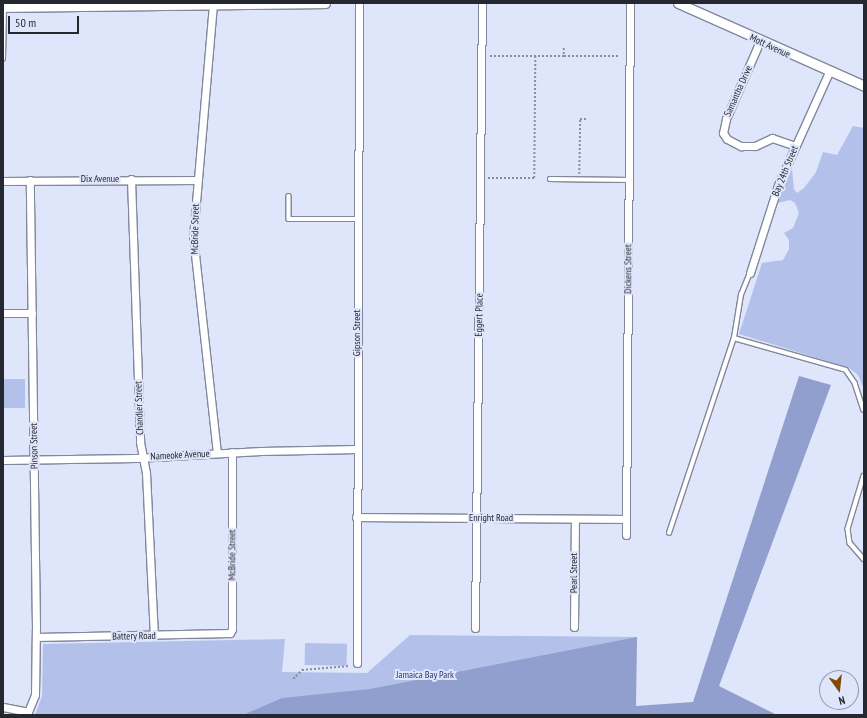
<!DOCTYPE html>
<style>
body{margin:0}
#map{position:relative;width:867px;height:718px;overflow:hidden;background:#dfe6fb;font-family:"PT Sans Narrow",sans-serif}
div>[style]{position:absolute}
.green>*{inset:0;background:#b3c1ea;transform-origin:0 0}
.water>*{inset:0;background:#909fcd}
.path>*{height:1.5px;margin-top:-0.75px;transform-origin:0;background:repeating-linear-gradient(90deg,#888e9c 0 2px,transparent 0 4px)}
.roads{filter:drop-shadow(1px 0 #81889b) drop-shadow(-1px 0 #81889b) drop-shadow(0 1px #81889b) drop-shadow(0 -1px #81889b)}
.service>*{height:3.5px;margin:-1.75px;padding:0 1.75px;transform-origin:1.75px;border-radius:1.75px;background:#fff}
.minor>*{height:7px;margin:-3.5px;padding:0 3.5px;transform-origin:3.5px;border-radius:3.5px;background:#fff}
.tertiary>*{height:9px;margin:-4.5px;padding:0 4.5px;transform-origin:4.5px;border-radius:4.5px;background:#fff}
span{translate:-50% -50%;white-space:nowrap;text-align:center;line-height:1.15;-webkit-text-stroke:4px #dfe6fb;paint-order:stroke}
.street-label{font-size:10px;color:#252830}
.park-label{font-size:10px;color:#2a3770}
.frame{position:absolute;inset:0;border:4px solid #252830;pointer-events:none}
.north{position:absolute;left:819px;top:670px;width:40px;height:40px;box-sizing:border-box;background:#dfe6fb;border:1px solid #959aaa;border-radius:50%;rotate:165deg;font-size:11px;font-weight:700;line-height:16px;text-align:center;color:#252830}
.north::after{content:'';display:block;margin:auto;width:14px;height:18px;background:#824700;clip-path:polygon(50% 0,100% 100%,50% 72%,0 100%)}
.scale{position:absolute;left:8px;top:16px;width:71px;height:18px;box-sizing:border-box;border:2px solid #252830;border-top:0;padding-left:5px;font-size:12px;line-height:14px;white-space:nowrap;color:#252830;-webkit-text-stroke:3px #dfe6fb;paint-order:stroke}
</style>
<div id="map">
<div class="green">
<i style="clip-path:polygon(853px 126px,864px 128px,864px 389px,858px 375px,849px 368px,739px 334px,762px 263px,783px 260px,789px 249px,789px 240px,784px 233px,793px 228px,799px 213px,795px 203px,790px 200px,778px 203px,783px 184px,792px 169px,794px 189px,797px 193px,804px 188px,816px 172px,823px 152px,837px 155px)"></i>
<i style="left:3px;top:379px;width:22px;height:29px"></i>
<i style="clip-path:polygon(410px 635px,637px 637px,635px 702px,524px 715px,35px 715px,42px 696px,43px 644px,285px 639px,282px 672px,367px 673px)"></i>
<i style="left:305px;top:643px;width:42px;height:22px;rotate:1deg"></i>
</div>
<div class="water">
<i style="clip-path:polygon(799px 376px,831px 385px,719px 686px,777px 715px,243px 715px,282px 698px,370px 689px,637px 637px,636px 706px,693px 702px)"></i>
</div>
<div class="path">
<i style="left:564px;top:48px;width:8px;rotate:90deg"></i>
<i style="left:564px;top:56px;width:54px"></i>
<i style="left:490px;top:56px;width:74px"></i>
<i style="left:579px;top:174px;width:55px;rotate:-89deg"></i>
<i style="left:580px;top:119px;width:6px"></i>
<i style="left:488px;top:178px;width:46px"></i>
<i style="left:534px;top:178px;width:122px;rotate:-89.5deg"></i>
<i style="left:293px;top:679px;width:13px;rotate:-45deg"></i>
<i style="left:302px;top:670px;width:47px;rotate:-4.9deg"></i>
</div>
<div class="roads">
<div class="service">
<i style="left:3px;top:59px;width:51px;rotate:-88.9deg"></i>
<i style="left:550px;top:179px;width:78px;rotate:0.7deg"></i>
<i style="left:289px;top:196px;width:23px;rotate:90deg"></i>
<i style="left:289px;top:219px;width:69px"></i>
<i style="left:734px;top:338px;width:116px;rotate:15.9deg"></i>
<i style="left:846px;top:370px;width:16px;rotate:55deg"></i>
<i style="left:855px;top:383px;width:28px;rotate:72deg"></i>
<i style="left:864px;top:476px;width:55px;rotate:106.8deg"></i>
<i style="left:848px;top:529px;width:14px;rotate:82deg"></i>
<i style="left:850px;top:543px;width:21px;rotate:49deg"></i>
<i style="left:669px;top:533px;width:206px;rotate:-71.6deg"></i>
<i style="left:734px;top:338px;width:44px;rotate:-80.8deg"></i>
<i style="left:741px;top:295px;width:24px;rotate:-68deg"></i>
</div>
<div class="minor">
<i style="left:213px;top:4px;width:233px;rotate:94.9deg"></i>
<i style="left:193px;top:236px;width:218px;rotate:83.7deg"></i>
<i style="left:760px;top:41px;width:85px;rotate:113.6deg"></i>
<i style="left:726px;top:119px;width:14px;rotate:102deg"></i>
<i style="left:723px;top:133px;width:7px;rotate:56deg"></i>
<i style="left:727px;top:139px;width:16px;rotate:27deg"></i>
<i style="left:741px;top:146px;width:14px"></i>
<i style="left:755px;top:146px;width:19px;rotate:-25deg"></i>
<i style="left:772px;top:138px;width:24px;rotate:19deg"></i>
<i style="left:131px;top:179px;width:263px;rotate:88deg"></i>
<i style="left:140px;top:442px;width:32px;rotate:79deg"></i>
<i style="left:146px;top:473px;width:163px;rotate:87.2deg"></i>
<i style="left:3px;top:181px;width:194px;rotate:-0.3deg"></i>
<i style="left:750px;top:273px;width:92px;rotate:-72.3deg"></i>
<i style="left:778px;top:185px;width:124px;rotate:-65.7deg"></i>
<i style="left:3px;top:313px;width:29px"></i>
<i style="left:3px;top:460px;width:133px;rotate:-0.9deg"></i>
<i style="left:136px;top:458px;width:125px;rotate:-3.2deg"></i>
<i style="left:261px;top:451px;width:96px;rotate:-1.2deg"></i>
<i style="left:356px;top:517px;width:270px;rotate:0.4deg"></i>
<i style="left:626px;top:535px;width:532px;rotate:-89.57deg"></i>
<i style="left:574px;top:627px;width:108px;rotate:-89.5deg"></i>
<i style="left:475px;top:628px;width:625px;rotate:-89.36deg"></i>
<i style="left:36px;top:637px;width:194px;rotate:-1.2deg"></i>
<i style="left:230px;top:633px;width:4px;rotate:-63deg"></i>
<i style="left:232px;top:629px;width:177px;rotate:-90deg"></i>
<i style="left:357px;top:663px;width:660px;rotate:-89.83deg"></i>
<i style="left:3px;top:707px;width:25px;rotate:11deg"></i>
<i style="left:28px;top:712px;width:18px;rotate:-68deg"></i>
<i style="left:35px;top:695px;width:68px;rotate:-89.2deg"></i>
<i style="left:36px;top:627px;width:447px;rotate:-90.8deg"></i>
</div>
<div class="tertiary">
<i style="left:678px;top:3px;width:204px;rotate:24deg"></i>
<i style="left:3px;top:7px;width:322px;rotate:-0.7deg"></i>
</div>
</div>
<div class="street-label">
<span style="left:770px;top:46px;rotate:25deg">Mott Avenue</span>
<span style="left:738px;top:91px;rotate:-66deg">Samantha Drive</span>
<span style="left:785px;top:171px;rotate:-68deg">Bay 24th Street</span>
<span style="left:100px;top:179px">Dix Avenue</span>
<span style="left:195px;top:229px;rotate:-89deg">McBride Street</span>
<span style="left:628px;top:269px;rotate:-90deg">Dickens Street</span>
<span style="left:479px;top:315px;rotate:-89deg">Eggert Place</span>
<span style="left:357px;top:333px;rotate:-90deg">Gipson Street</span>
<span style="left:139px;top:408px;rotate:-92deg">Chandler Street</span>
<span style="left:34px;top:446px;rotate:-91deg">Pinson Street</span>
<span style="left:180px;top:455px;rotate:-3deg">Nameoke Avenue</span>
<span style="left:491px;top:518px">Enright Road</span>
<span style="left:232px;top:555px;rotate:-90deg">McBride Street</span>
<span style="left:574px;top:573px;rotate:-90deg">Pearl Street</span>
<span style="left:134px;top:636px;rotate:-1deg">Battery Road</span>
</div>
<div class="park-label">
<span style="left:425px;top:675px">Jamaica Bay Park</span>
</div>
<div class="frame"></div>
<div class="north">N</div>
<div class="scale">50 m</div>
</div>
